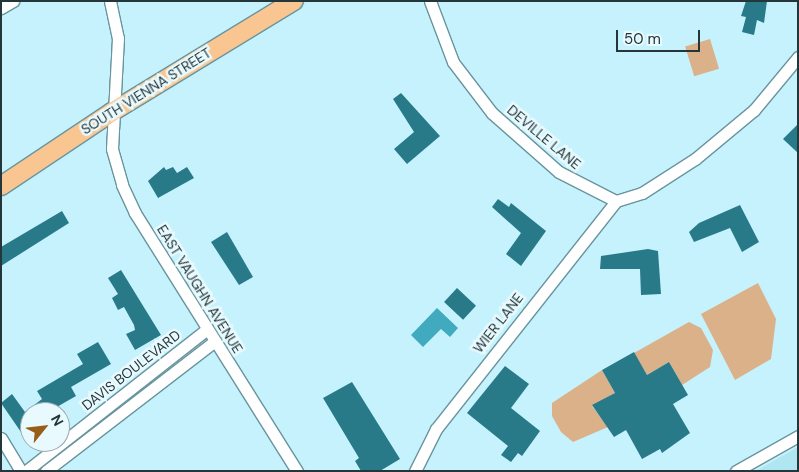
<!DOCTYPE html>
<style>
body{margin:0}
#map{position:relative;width:799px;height:472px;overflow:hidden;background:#c5f2fc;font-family:"DM Sans",sans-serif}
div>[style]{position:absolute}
.built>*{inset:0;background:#b0e6f2}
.green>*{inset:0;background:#dab189;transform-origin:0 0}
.water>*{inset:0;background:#41aabf}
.building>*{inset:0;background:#297a89;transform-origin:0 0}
.roads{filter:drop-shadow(1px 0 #69949d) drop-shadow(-1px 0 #69949d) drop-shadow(0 1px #69949d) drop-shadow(0 -1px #69949d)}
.minor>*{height:11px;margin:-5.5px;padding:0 5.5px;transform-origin:5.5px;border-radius:5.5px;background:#fff}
.highway>*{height:18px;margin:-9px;padding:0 9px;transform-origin:9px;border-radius:9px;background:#f9c692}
span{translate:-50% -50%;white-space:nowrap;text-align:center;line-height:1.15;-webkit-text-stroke:5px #e8fafe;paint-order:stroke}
.street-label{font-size:14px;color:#24363a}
.frame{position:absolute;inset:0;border:2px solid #24363a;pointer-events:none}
.north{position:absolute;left:20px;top:402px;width:50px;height:50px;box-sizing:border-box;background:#e8fafe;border:1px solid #9aacb0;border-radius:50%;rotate:61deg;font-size:14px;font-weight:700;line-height:20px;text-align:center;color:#24363a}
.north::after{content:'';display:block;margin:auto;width:18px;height:22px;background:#965e18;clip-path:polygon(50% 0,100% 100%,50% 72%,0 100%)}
.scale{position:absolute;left:616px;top:30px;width:84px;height:22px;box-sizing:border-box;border:2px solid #24363a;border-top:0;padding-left:6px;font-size:15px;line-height:18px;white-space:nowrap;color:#24363a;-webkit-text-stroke:4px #e8fafe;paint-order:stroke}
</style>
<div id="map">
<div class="built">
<i style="clip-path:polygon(798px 447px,798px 471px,756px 471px)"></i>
</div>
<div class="green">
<i style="left:710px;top:39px;width:31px;height:26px;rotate:73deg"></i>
<i style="clip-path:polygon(758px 283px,776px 319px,771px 359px,735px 380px,701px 314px)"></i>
<i style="clip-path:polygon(689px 322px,701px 328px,713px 350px,710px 367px,682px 385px,669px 362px,647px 375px,634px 353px)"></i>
<i style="clip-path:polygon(602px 370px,615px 393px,592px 406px,608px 427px,573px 442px,561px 432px,552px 416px,552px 403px)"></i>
</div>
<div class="water">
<i style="clip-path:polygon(437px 308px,458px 328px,450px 337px,441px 329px,423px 347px,411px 335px)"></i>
</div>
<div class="building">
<i style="clip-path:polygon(746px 1px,767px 1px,764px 23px,757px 20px,754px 35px,742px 32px,746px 17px,741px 16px)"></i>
<i style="clip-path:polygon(401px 93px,440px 136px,407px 164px,394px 149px,414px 132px,393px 99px)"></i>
<i style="clip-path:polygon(798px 124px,798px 153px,783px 139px)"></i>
<i style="clip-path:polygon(164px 167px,166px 170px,173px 167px,177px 173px,187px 167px,194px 178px,158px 198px,148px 181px)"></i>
<i style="clip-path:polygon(498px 199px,509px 207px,511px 203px,546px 231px,521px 266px,506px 254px,521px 233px,492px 207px)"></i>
<i style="clip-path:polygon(740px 205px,759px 242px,742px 252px,730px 228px,694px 242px,689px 232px,699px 223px)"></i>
<i style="clip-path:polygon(62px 211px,69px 223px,1px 266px,1px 247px)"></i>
<i style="clip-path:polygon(227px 232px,253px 277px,239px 285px,211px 242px)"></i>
<i style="clip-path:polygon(648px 249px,658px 251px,661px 294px,641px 295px,640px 269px,600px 269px,601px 256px)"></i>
<i style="clip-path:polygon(121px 270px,161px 335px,135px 350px,126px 334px,135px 330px,134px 325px,124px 307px,118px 310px,112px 298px,118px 294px,108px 278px)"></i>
<i style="left:457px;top:288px;width:26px;height:19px;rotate:43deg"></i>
<i style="clip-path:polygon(98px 342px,111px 364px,71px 387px,76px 396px,48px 412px,30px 412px,30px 430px,23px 435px,1px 403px,12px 394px,25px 412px,42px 399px,37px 391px,83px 364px,77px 354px)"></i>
<i style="clip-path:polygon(634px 352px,647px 375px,669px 362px,688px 395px,673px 404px,690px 433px,662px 453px,660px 449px,642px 459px,626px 430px,614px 437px,592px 405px,615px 393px,602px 370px)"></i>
<i style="clip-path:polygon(505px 366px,529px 384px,511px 408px,540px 431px,522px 456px,518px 453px,511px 462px,501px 455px,508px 446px,467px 413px)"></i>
<i style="clip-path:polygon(352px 382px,400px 459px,380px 471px,361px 471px,355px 461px,359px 458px,323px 398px)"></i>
</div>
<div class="roads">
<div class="minor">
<i style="left:110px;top:1px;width:38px;rotate:78deg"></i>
<i style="left:118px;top:38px;width:111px;rotate:93.1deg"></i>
<i style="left:112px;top:149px;width:37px;rotate:74deg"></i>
<i style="left:122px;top:185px;width:31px;rotate:65deg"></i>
<i style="left:135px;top:213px;width:305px;rotate:57.9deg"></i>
<i style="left:430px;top:1px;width:65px;rotate:69.3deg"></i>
<i style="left:453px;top:62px;width:64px;rotate:52.6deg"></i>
<i style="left:492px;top:113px;width:89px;rotate:41.4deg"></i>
<i style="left:559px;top:172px;width:64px;rotate:27deg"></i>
<i style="left:616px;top:201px;width:27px;rotate:-17deg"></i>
<i style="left:642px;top:193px;width:63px;rotate:-32.7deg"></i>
<i style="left:695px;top:159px;width:77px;rotate:-39.7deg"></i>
<i style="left:754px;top:110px;width:69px;rotate:-50.3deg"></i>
<i style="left:1px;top:8px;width:14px;rotate:-30deg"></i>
<i style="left:1px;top:438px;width:39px;rotate:59deg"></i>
<i style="left:26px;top:471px;width:230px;rotate:-38.1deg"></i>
<i style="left:46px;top:471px;width:213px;rotate:-37.6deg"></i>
<i style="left:415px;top:471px;width:47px;rotate:-63.4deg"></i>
<i style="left:436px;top:429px;width:290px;rotate:-51.7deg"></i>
<i style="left:736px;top:471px;width:71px;rotate:-29.4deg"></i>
</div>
<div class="highway">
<i style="left:1px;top:186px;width:133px;rotate:-33.7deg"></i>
<i style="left:112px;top:112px;width:213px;rotate:-31.4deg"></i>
</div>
</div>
<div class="street-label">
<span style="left:146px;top:91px;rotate:-32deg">SOUTH VIENNA STREET</span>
<span style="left:544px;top:137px;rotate:40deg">DEVILLE LANE</span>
<span style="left:200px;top:289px;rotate:58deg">EAST VAUGHN AVENUE</span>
<span style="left:498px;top:323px;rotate:-52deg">WIER LANE</span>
<span style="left:131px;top:370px;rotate:-38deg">DAVIS BOULEVARD</span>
</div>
<div class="frame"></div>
<div class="north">N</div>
<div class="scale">50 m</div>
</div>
